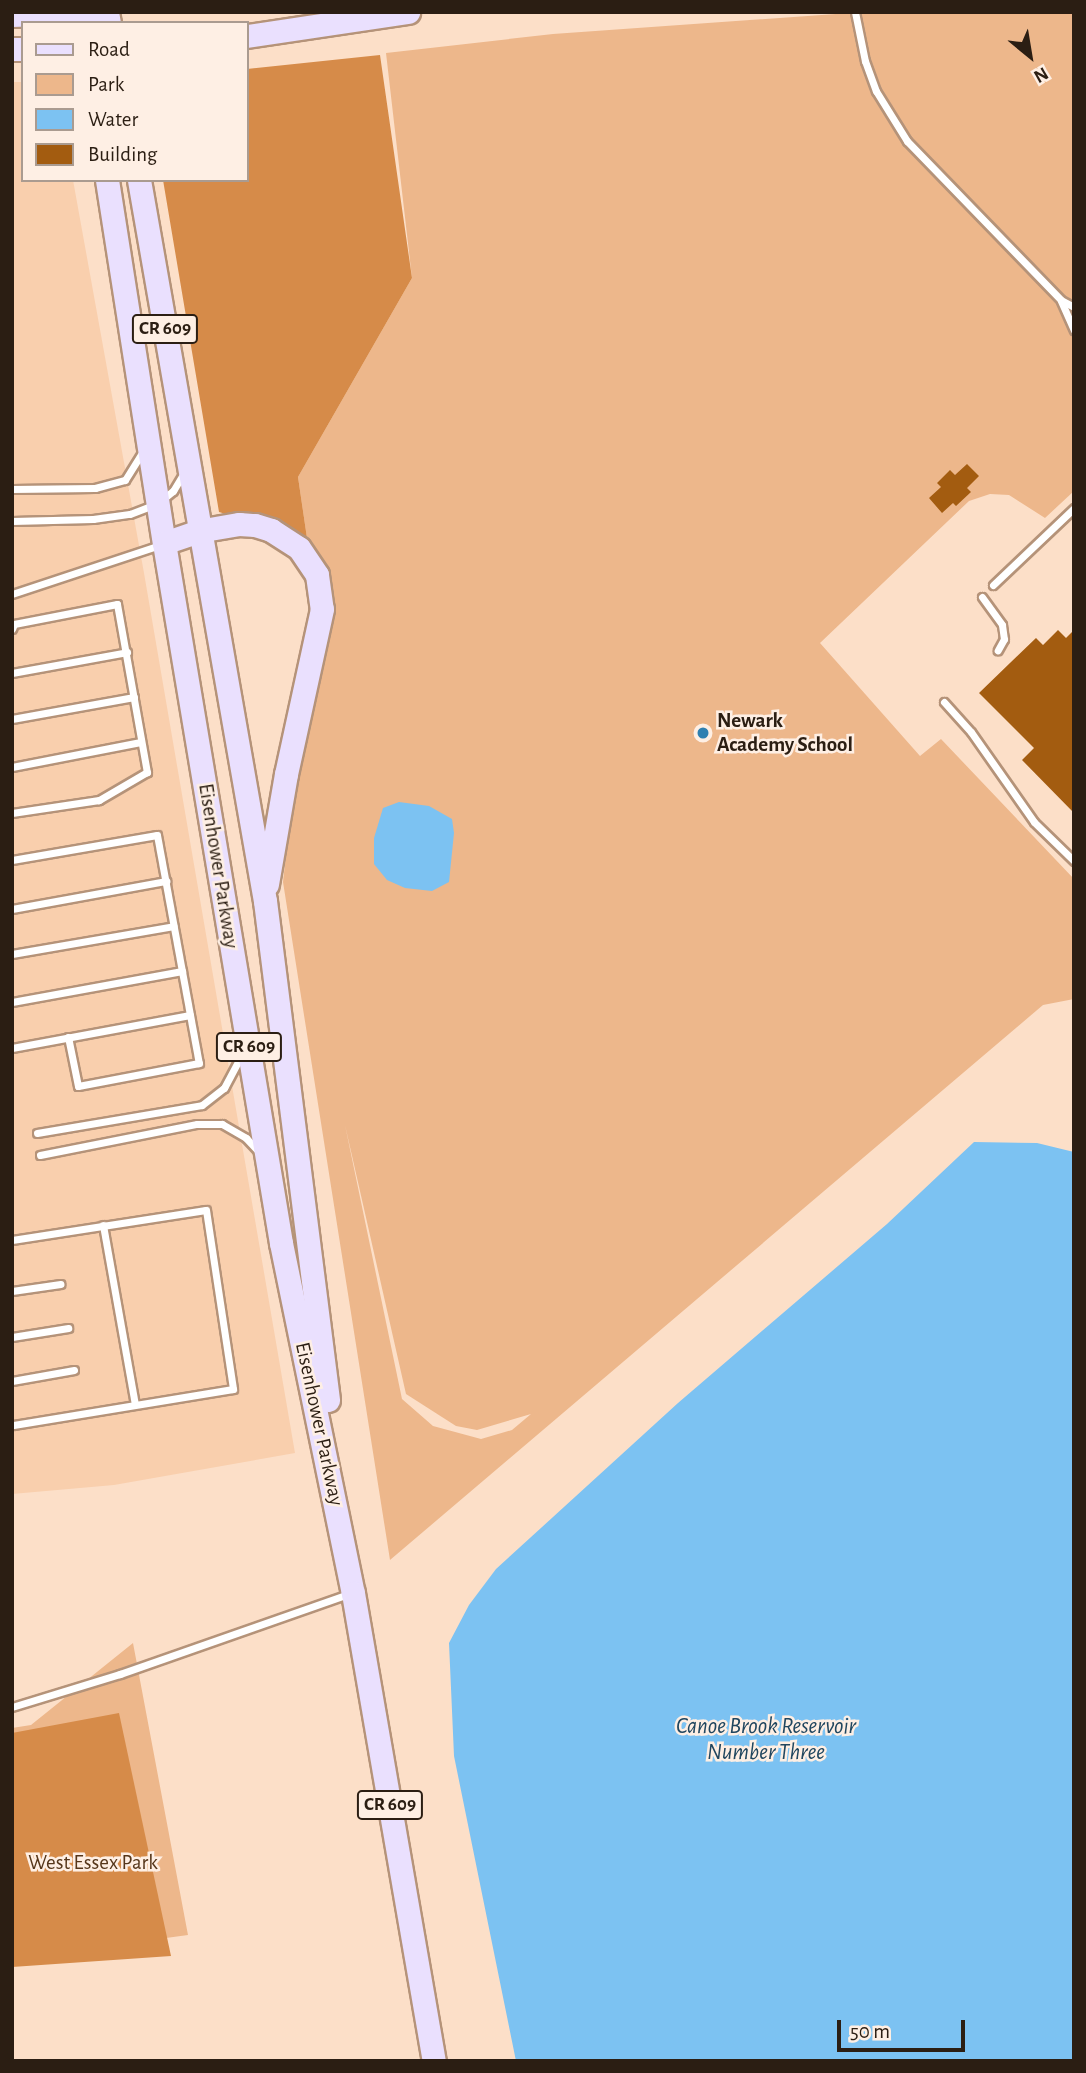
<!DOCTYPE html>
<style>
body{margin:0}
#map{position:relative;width:1086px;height:2073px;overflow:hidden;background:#fcdfc8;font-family:"Alegreya Sans",sans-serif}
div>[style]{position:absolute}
.built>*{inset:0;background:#f9cfad}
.green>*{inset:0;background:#edb78b}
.forest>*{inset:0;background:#d68b49}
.water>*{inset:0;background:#7cc2f2}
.building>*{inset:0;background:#a35c10}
.roads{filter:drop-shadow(2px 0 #b59379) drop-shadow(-2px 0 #b59379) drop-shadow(0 2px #b59379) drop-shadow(0 -2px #b59379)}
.lane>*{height:7px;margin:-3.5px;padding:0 3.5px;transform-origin:3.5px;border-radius:3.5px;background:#fff}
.primary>*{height:23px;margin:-11.5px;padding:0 11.5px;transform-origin:11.5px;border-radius:11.5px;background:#eae0fe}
.dots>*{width:19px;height:19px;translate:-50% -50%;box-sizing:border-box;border:4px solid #feefe4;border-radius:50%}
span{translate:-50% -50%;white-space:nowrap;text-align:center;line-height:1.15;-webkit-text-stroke:5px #feefe4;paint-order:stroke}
.shield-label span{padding:2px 5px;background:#feefe4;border:2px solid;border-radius:5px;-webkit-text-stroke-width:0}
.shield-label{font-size:19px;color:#2b1e13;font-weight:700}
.poi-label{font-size:21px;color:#2b1e13;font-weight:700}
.left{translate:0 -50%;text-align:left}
.street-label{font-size:21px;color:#2b1e13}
.park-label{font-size:21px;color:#56361a}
.water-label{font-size:23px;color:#20465f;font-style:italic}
.frame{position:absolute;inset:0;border:14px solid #2b1e13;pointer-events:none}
.legend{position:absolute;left:21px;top:21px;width:228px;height:161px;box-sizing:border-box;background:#feefe4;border:2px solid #aa9b90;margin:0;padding:9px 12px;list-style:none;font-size:21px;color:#2b1e13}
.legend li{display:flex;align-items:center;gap:14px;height:35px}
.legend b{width:35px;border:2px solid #aa9b90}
.north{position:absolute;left:995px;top:21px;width:70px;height:70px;-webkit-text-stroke:5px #feefe4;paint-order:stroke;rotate:150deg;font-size:19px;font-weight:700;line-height:28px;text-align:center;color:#2b1e13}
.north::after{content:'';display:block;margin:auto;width:24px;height:32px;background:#2b1e13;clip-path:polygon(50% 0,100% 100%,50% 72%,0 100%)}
.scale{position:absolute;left:837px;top:2020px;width:128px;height:32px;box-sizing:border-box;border:4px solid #2b1e13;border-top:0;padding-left:9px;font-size:21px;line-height:24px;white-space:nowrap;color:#2b1e13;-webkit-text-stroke:5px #feefe4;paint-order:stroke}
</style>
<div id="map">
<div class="built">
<i style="clip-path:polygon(12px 82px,23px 82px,23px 180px,73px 180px,144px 573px,295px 1453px,114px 1485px,12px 1494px)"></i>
</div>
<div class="green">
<i style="clip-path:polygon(evenodd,864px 12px,1074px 12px,1074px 491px,1045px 518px,1009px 495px,990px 494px,969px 501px,820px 643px,920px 756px,941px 739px,1074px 879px,1074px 999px,1043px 1005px,390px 1560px,283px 882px,291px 810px,334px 614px,307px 538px,298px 477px,412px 278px,386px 53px,553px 34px,864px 12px,345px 1125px,406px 1394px,456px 1426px,477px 1430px,531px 1414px,512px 1430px,481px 1439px,433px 1426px,402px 1399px,345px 1125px)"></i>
<i style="clip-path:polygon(133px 1643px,188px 1935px,12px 1959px,12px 1728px,31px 1725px)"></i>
</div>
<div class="forest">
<i style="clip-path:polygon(380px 55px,412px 278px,298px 477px,307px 538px,219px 512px,163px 180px,247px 180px,247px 69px)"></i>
<i style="clip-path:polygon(119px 1713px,171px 1956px,12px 1967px,12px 1733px)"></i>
</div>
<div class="water">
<i style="clip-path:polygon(399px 802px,429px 806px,452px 819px,454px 833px,449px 882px,432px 891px,405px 888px,387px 880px,374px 864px,374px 838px,383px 808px)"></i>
<i style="clip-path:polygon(974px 1142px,1037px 1143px,1074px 1152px,1074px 2061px,516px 2061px,454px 1756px,449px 1643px,469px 1605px,496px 1569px,678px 1403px,887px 1224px)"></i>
</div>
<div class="building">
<i style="clip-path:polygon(967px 464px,979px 476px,967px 488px,971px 492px,956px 506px,953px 503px,942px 513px,929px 498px,941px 487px,937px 483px,950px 470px,955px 475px)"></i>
<i style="clip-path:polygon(1058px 630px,1066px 638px,1074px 630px,1074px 813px,1022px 760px,1034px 748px,979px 693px,1036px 638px,1043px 645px)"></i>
</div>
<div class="roads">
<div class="lane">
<i style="left:855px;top:12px;width:50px;rotate:78.5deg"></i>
<i style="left:865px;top:61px;width:32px;rotate:70deg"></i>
<i style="left:876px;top:91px;width:59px;rotate:58.2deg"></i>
<i style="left:907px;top:141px;width:221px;rotate:45.9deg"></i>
<i style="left:1061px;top:300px;width:15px;rotate:28deg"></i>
<i style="left:1061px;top:301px;width:32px;rotate:66deg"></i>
<i style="left:12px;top:489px;width:83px;rotate:-0.7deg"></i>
<i style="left:95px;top:488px;width:31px;rotate:-15deg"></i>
<i style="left:125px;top:480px;width:32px;rotate:-58deg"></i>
<i style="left:163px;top:499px;width:13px;rotate:-39deg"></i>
<i style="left:173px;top:491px;width:21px;rotate:-59deg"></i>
<i style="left:12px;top:521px;width:81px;rotate:-1.4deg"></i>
<i style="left:93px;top:519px;width:37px;rotate:-8deg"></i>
<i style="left:130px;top:514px;width:25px;rotate:-21deg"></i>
<i style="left:993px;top:585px;width:112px;rotate:-43.5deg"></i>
<i style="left:12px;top:594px;width:156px;rotate:-18.3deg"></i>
<i style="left:982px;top:597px;width:34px;rotate:54deg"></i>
<i style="left:1002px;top:625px;width:14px;rotate:82deg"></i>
<i style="left:1004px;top:639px;width:13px;rotate:119deg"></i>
<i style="left:12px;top:629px;width:5px;rotate:-68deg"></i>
<i style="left:14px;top:624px;width:105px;rotate:-11deg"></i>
<i style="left:117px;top:604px;width:171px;rotate:79.9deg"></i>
<i style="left:147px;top:772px;width:56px;rotate:149.7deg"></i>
<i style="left:99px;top:800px;width:88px;rotate:171.5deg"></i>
<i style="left:12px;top:673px;width:117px;rotate:-10.3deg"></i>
<i style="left:944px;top:702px;width:40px;rotate:48deg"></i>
<i style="left:971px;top:732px;width:110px;rotate:55deg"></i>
<i style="left:1034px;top:822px;width:56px;rotate:44.3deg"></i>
<i style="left:12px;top:719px;width:124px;rotate:-10.2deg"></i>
<i style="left:12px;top:767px;width:131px;rotate:-11deg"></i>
<i style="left:12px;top:860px;width:147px;rotate:-9.8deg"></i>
<i style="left:157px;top:835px;width:232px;rotate:79.6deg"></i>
<i style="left:199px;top:1063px;width:123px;rotate:169.2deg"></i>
<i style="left:78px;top:1086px;width:50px;rotate:-101.5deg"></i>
<i style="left:12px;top:909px;width:157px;rotate:-10.3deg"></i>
<i style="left:12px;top:954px;width:164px;rotate:-9.8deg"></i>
<i style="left:12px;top:1002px;width:173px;rotate:-10.3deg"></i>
<i style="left:12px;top:1048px;width:181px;rotate:-10.5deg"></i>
<i style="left:37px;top:1133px;width:167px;rotate:-9.6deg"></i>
<i style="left:202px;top:1105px;width:28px;rotate:-38deg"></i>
<i style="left:224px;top:1088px;width:38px;rotate:-62deg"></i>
<i style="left:40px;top:1155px;width:160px;rotate:-11.2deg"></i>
<i style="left:197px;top:1124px;width:25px"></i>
<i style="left:222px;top:1124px;width:28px;rotate:30deg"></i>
<i style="left:246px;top:1138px;width:18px;rotate:47deg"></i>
<i style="left:103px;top:1225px;width:182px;rotate:79.9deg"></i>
<i style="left:12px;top:1240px;width:196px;rotate:-8.8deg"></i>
<i style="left:206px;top:1210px;width:181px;rotate:81.4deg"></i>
<i style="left:233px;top:1389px;width:224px;rotate:170.7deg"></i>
<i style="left:12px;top:1291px;width:49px;rotate:-8.3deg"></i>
<i style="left:12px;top:1337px;width:57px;rotate:-9.1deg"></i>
<i style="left:12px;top:1381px;width:63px;rotate:-10.1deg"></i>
<i style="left:12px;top:1707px;width:113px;rotate:-17deg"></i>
<i style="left:120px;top:1674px;width:243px;rotate:-19.3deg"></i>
</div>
<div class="primary">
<i style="left:107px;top:12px;width:11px;rotate:80deg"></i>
<i style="left:12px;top:15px;width:79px;rotate:-2.2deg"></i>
<i style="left:247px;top:36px;width:163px;rotate:-8.5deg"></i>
<i style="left:12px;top:49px;width:11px"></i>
<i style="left:107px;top:180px;width:367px;rotate:81.1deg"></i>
<i style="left:164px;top:543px;width:710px;rotate:80.51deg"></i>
<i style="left:281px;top:1243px;width:357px;rotate:78.4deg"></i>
<i style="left:353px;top:1593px;width:475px;rotate:80.2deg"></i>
<i style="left:139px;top:180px;width:732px;rotate:80.09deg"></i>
<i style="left:265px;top:901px;width:503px;rotate:82.8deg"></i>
<i style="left:164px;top:543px;width:36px;rotate:-19deg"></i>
<i style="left:198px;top:531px;width:42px;rotate:-9.7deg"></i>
<i style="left:239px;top:524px;width:16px;rotate:4deg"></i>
<i style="left:255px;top:525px;width:17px;rotate:17deg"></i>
<i style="left:271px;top:530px;width:33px;rotate:33deg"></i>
<i style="left:299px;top:548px;width:32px;rotate:56deg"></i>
<i style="left:317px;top:575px;width:34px;rotate:82deg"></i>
<i style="left:322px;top:609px;width:169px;rotate:102.3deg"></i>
<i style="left:286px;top:774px;width:112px;rotate:99.8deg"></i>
</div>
</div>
<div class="dots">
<i style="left:703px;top:733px;background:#2f80b1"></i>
</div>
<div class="shield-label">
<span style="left:165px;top:329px">CR 609</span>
<span style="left:249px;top:1047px">CR 609</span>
<span style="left:390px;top:1805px">CR 609</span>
</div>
<div class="poi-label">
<span class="left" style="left:717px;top:733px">Newark<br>Academy School</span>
</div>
<div class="street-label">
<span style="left:218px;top:866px;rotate:81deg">Eisenhower Parkway</span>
<span style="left:319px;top:1424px;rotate:78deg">Eisenhower Parkway</span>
</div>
<div class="park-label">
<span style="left:93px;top:1863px">West Essex Park</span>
</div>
<div class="water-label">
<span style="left:766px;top:1740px">Canoe Brook Reservoir<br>Number Three</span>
</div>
<div class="frame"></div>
<ul class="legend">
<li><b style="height:9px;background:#eae0fe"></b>Road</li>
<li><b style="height:19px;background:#edb78b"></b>Park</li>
<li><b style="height:19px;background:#7cc2f2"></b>Water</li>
<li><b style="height:19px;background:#a35c10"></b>Building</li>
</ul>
<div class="north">N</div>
<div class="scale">50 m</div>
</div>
